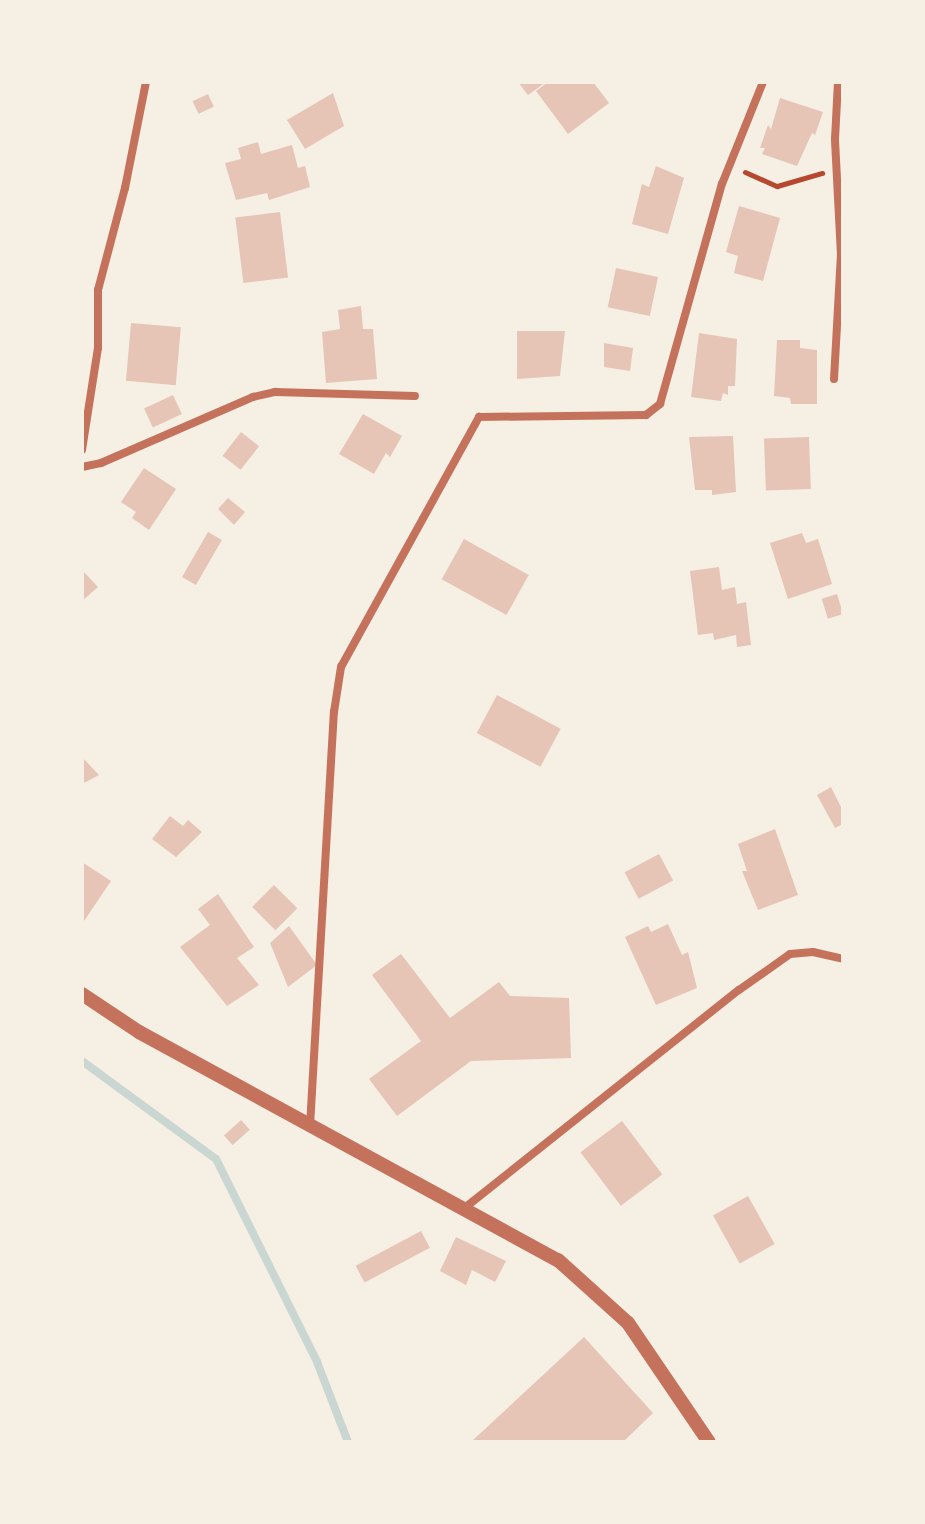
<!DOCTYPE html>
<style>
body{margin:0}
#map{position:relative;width:925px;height:1524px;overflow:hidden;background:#f6efe4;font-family:"IBM Plex Serif",serif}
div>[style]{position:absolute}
.stream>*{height:8px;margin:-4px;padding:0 4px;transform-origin:4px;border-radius:4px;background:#c9d6d2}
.building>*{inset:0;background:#e6c5b7;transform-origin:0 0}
.path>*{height:5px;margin:-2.5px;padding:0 2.5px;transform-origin:2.5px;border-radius:2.5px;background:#b5482f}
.minor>*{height:8px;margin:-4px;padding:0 4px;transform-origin:4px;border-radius:4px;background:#c5725c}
.tertiary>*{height:14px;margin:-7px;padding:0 7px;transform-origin:7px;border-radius:7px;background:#c5725c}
span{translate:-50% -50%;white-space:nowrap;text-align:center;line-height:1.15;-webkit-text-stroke:6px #f6efe4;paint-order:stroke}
.frame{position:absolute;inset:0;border:84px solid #f6efe4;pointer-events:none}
</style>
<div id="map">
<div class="stream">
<i style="left:82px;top:1061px;width:166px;rotate:36.2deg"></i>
<i style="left:216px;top:1159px;width:227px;rotate:63.5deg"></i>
<i style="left:317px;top:1362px;width:86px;rotate:68.8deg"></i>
</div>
<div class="building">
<i style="clip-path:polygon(518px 82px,546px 82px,528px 95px)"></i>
<i style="clip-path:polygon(548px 82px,593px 82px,609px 103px,568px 134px,536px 91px)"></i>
<i style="clip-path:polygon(333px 93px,344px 126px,305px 149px,287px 120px)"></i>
<i style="left:208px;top:94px;width:14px;height:17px;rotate:65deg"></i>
<i style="clip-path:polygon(780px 98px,823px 112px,815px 135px,812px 133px,797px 166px,762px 154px,765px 148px,760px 148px,768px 125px,771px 129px)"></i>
<i style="clip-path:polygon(258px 142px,261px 154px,292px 145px,298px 168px,305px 166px,310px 187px,269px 200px,267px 193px,236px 200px,225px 163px,241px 159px,238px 148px)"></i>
<i style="clip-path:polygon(656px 166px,684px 178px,668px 234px,632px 224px,642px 184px,649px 187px)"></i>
<i style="clip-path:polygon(739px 206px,780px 218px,763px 281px,734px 273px,738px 256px,726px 252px)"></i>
<i style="left:280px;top:212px;width:66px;height:45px;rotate:83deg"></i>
<i style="left:616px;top:268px;width:43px;height:40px;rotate:12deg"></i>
<i style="clip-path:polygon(361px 306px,363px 329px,373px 329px,377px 379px,326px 383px,322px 332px,340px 329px,338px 310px)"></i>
<i style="left:131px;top:323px;width:50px;height:58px;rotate:5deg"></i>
<i style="clip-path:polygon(517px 331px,565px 331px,560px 376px,517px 379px)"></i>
<i style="clip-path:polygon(699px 333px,737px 339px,735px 386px,728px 386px,728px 395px,723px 393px,721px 401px,691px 397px)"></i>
<i style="clip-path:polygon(777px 340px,800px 340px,800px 348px,817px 350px,817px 404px,791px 404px,790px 398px,774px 396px)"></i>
<i style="clip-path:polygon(604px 343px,633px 348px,630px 371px,604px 367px)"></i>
<i style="left:173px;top:395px;width:21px;height:32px;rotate:65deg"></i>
<i style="clip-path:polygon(363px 414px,402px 436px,390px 457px,386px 453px,374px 474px,339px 454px)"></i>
<i style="left:241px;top:432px;width:23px;height:30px;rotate:38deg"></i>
<i style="clip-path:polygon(733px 436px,736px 492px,712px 495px,712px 490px,695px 490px,689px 437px)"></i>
<i style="left:809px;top:437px;width:52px;height:45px;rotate:88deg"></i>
<i style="clip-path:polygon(144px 468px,176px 489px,149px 530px,132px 518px,136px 512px,121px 502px)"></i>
<i style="clip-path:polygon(228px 498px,245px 512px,234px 525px,218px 509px)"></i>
<i style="left:208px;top:532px;width:16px;height:52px;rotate:30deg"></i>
<i style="clip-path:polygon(802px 533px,806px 543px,818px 539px,832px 584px,788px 599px,770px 543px)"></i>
<i style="left:464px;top:539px;width:74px;height:46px;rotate:29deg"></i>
<i style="clip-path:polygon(719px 567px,722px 590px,735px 587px,737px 604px,746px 602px,751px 645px,737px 647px,736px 635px,714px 640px,713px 633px,698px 635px,690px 571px)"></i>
<i style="clip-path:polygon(82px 570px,98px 587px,82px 601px)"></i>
<i style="left:837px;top:594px;width:21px;height:16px;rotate:73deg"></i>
<i style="left:497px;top:695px;width:72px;height:43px;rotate:28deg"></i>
<i style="clip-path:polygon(82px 757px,99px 775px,82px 784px)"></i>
<i style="clip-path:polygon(831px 787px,843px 811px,843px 824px,835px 828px,817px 795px)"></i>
<i style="clip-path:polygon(170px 816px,183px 826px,188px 820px,202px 832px,176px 857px,152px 839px)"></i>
<i style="clip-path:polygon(775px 829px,798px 895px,758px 910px,742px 871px,747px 871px,738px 844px)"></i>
<i style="left:659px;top:854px;width:30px;height:39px;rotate:62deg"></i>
<i style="clip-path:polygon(82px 862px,111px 881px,82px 924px)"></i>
<i style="left:274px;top:885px;width:33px;height:31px;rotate:45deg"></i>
<i style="clip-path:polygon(218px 894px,254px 947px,237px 958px,259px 985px,227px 1006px,180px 947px,210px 925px,198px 909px)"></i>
<i style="clip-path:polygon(668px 924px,682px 955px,688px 952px,697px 988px,656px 1005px,625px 937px,648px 926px,651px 932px)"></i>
<i style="clip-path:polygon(289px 926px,317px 965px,288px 987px,270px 943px)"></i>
<i style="clip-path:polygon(401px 954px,450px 1018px,499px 982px,510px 996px,569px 998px,571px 1058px,471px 1061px,397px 1116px,369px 1079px,421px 1041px,372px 975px)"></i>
<i style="left:241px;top:1120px;width:13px;height:23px;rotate:48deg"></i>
<i style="left:622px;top:1121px;width:67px;height:52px;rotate:53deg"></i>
<i style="left:748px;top:1196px;width:55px;height:40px;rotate:61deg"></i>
<i style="left:421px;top:1231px;width:19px;height:74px;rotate:62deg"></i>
<i style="clip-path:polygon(456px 1237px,506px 1261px,495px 1282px,472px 1270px,466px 1285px,440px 1271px)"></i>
<i style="clip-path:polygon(584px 1337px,653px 1413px,623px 1442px,471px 1442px)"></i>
</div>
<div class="path">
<i style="left:745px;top:172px;width:35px;rotate:24deg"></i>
<i style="left:777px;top:186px;width:47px;rotate:-16.1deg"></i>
</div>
<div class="minor">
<i style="left:834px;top:379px;width:124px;rotate:-86.8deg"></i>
<i style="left:841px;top:255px;width:116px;rotate:-93deg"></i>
<i style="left:835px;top:139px;width:57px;rotate:-87deg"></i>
<i style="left:82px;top:450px;width:103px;rotate:-81.1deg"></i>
<i style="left:98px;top:348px;width:58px;rotate:-90deg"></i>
<i style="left:98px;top:290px;width:106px;rotate:-75.2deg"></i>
<i style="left:125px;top:188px;width:108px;rotate:-78.8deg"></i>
<i style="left:82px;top:467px;width:19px;rotate:-12deg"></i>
<i style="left:101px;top:463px;width:166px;rotate:-23.5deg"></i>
<i style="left:253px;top:397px;width:23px;rotate:-13deg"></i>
<i style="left:275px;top:392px;width:140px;rotate:1.6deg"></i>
<i style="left:310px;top:1126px;width:415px;rotate:-86.7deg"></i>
<i style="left:334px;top:712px;width:46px;rotate:-81.2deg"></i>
<i style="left:341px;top:667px;width:286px;rotate:-61.1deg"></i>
<i style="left:479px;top:417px;width:167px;rotate:-0.7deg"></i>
<i style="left:646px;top:415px;width:18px;rotate:-38deg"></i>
<i style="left:660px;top:404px;width:229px;rotate:-74.3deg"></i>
<i style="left:722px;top:184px;width:110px;rotate:-68.1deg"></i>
<i style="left:462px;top:1210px;width:354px;rotate:-38.5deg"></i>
<i style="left:739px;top:990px;width:62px;rotate:-35.2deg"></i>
<i style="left:790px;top:954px;width:23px;rotate:-5deg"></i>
<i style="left:813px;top:952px;width:31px;rotate:13deg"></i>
</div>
<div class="tertiary">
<i style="left:82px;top:994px;width:69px;rotate:33.7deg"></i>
<i style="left:139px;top:1032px;width:477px;rotate:28.6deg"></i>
<i style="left:558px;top:1260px;width:94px;rotate:42deg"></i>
<i style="left:628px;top:1323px;width:144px;rotate:55.8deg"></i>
</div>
<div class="frame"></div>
</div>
